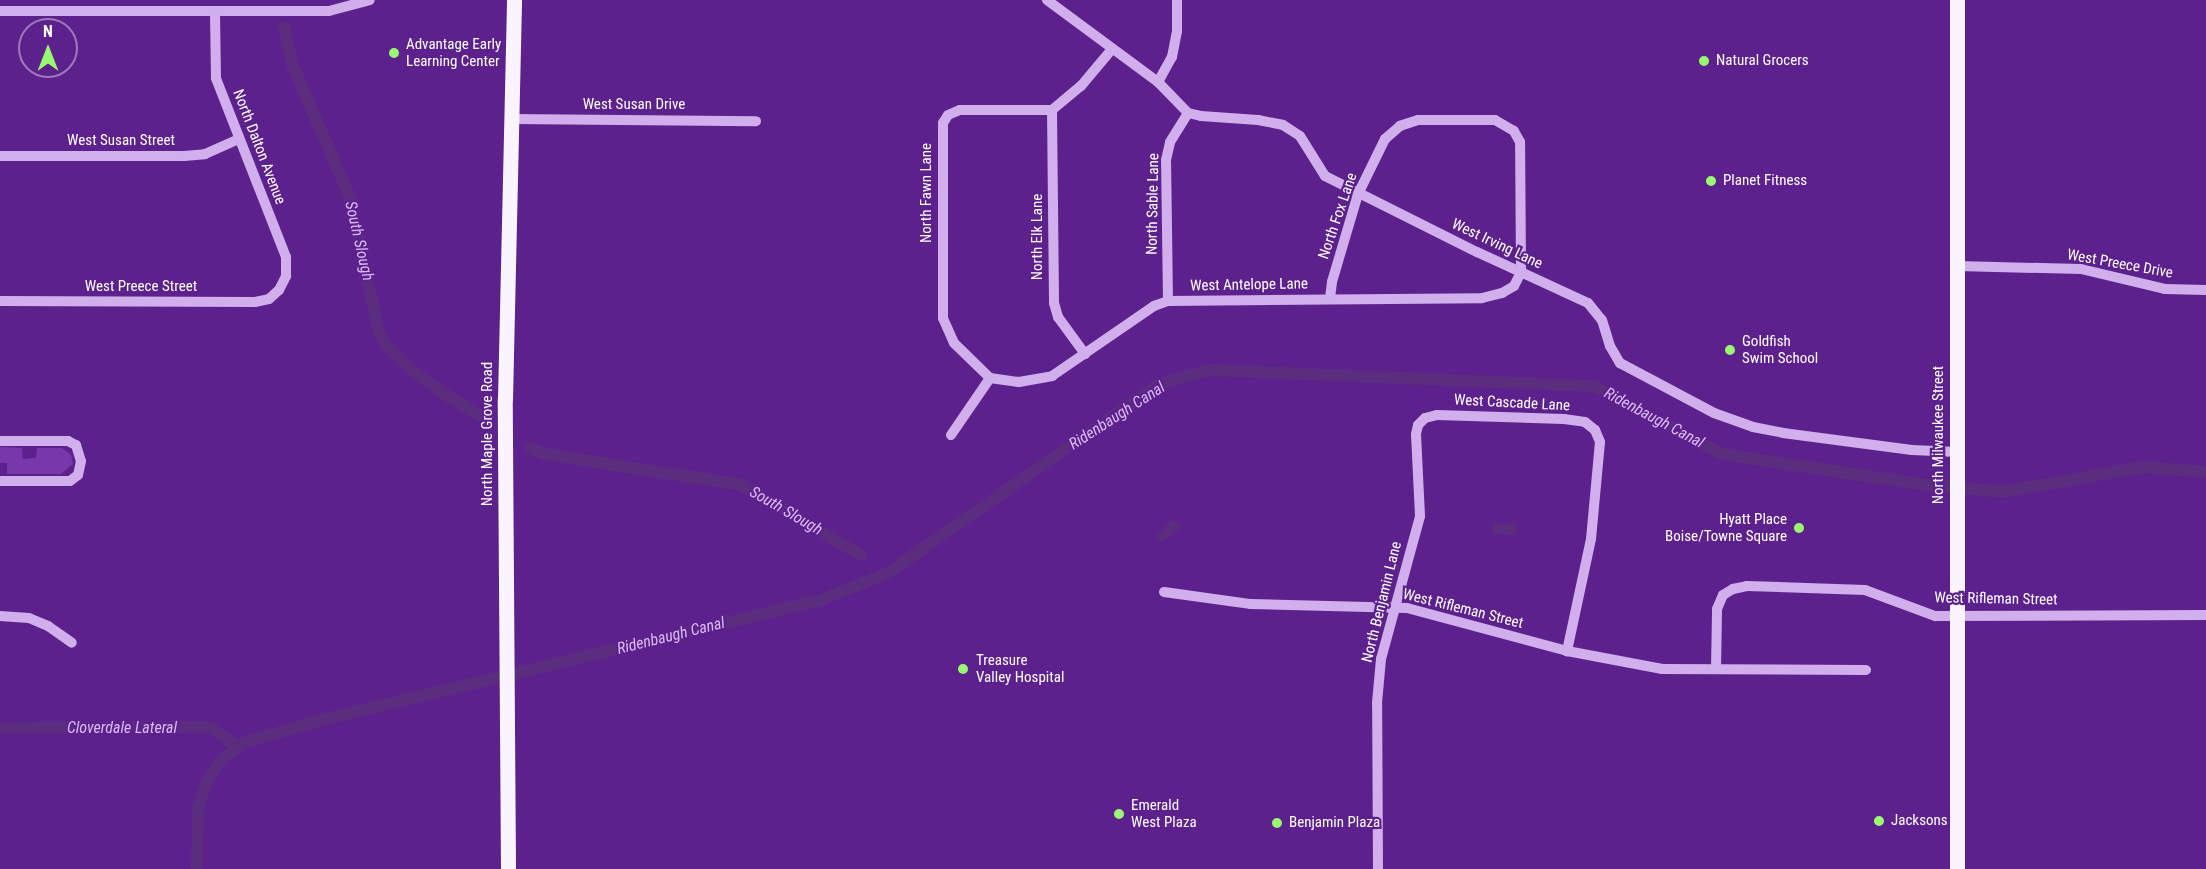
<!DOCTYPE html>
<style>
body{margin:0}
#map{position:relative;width:2206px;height:869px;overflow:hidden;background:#5d218d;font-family:"Roboto Condensed",sans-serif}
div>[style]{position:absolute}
.green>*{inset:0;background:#7738ac}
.water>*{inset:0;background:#5b2d7f;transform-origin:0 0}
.canal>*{height:12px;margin:-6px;padding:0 6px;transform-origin:6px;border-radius:6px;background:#5b2d7f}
.minor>*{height:10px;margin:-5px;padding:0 5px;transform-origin:5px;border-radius:5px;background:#d0afec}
.major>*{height:15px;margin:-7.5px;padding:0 7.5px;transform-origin:7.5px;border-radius:7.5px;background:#faf4ff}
.dots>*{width:16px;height:16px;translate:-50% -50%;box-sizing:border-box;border:3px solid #5d218d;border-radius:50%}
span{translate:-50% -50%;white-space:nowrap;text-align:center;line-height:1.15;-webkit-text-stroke:4.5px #5d218d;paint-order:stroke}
.poi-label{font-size:15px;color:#fff}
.left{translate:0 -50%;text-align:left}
.right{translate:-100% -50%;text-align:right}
.street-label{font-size:15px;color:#fff}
.water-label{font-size:16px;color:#d9bbf3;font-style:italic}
.north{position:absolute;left:18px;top:18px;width:60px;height:60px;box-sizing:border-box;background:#5d218d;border:2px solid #9e7abb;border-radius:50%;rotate:0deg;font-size:16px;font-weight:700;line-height:24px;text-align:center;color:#fff}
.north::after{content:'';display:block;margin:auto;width:21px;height:27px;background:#99f970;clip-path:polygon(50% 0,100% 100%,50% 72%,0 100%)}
</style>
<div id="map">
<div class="green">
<i style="clip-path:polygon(0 447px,22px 448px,23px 459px,36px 458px,37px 448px,62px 448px,71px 455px,73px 464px,61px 474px,7px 474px,7px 463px,0 463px)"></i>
</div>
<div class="water">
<i style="clip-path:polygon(1172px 520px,1180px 524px,1180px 529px,1161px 542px,1155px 536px)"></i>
<i style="left:1493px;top:523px;width:23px;height:11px;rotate:2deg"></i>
</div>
<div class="canal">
<i style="left:284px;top:28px;width:39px;rotate:77deg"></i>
<i style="left:293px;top:66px;width:144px;rotate:66.6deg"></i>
<i style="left:350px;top:198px;width:138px;rotate:77.9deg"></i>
<i style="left:379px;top:333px;width:15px;rotate:58deg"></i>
<i style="left:387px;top:346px;width:35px;rotate:44deg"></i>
<i style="left:412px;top:370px;width:42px;rotate:36.3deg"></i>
<i style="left:446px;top:395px;width:39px;rotate:31deg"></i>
<i style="left:530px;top:448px;width:15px;rotate:23deg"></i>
<i style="left:544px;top:454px;width:199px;rotate:8.9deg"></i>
<i style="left:741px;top:485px;width:139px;rotate:30.3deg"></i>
<i style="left:0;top:728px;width:205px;rotate:-0.3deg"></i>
<i style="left:205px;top:727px;width:8px;rotate:14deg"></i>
<i style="left:213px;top:729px;width:31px;rotate:36deg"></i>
<i style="left:197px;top:869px;width:60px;rotate:-89deg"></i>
<i style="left:198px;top:809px;width:26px;rotate:-72deg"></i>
<i style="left:206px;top:784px;width:26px;rotate:-59deg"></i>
<i style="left:219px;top:762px;width:31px;rotate:-38deg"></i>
<i style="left:243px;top:743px;width:85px;rotate:-16.3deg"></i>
<i style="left:325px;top:719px;width:510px;rotate:-13.49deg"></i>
<i style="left:821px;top:600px;width:72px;rotate:-21.9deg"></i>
<i style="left:888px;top:573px;width:330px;rotate:-34.9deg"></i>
<i style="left:1159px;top:384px;width:52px;rotate:-15.6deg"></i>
<i style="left:1209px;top:370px;width:385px;rotate:2.4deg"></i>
<i style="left:1594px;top:386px;width:144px;rotate:28.2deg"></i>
<i style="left:1721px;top:454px;width:201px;rotate:8.6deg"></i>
<i style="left:1920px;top:484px;width:82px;rotate:5.6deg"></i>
<i style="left:2002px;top:492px;width:144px;rotate:-10deg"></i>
<i style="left:2144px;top:467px;width:62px;rotate:4.6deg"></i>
</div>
<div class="minor">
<i style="left:1047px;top:0;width:138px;rotate:36.5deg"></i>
<i style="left:1158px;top:82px;width:43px;rotate:45.9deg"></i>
<i style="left:1188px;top:113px;width:13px;rotate:13deg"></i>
<i style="left:1201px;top:116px;width:57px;rotate:4deg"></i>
<i style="left:1258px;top:120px;width:25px;rotate:11deg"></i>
<i style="left:1283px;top:125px;width:20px;rotate:33deg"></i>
<i style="left:1300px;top:136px;width:47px;rotate:58deg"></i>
<i style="left:1325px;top:176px;width:170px;rotate:26.6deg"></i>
<i style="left:1477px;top:252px;width:122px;rotate:24.7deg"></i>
<i style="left:1588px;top:303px;width:22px;rotate:51deg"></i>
<i style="left:1602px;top:320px;width:27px;rotate:73deg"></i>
<i style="left:1610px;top:346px;width:20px;rotate:60deg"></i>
<i style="left:1620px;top:363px;width:106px;rotate:28deg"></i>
<i style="left:1714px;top:413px;width:41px;rotate:19.7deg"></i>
<i style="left:1753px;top:427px;width:31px;rotate:11deg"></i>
<i style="left:1783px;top:433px;width:130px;rotate:7.5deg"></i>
<i style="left:1912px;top:450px;width:45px;rotate:2.5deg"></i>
<i style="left:0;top:11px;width:329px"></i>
<i style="left:329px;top:11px;width:42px;rotate:-15deg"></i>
<i style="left:1158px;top:82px;width:29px;rotate:-61deg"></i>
<i style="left:1172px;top:57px;width:26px;rotate:-79deg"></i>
<i style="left:1177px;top:31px;width:31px;rotate:-90deg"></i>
<i style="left:1052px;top:110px;width:193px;rotate:89.4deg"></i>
<i style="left:1054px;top:303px;width:15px;rotate:74deg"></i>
<i style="left:1058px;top:317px;width:46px;rotate:53.9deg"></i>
<i style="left:512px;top:119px;width:244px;rotate:0.5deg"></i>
<i style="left:0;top:156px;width:184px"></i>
<i style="left:184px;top:156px;width:21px;rotate:-5deg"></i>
<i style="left:205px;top:154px;width:37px;rotate:-24deg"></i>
<i style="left:1957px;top:266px;width:124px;rotate:1.4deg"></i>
<i style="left:2081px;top:269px;width:86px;rotate:13.4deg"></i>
<i style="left:2165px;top:289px;width:41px;rotate:1.4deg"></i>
<i style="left:0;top:301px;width:255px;rotate:0.2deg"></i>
<i style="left:255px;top:302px;width:14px;rotate:-12deg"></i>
<i style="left:269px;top:299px;width:13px;rotate:-42deg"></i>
<i style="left:279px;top:290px;width:16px;rotate:-63deg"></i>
<i style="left:286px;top:276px;width:19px;rotate:-90deg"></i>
<i style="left:286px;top:257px;width:192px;rotate:-111.4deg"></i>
<i style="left:216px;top:78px;width:66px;rotate:-90.9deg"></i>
<i style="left:1168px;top:301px;width:141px;rotate:-90.8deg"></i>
<i style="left:1166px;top:160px;width:18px;rotate:-77deg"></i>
<i style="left:1170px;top:142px;width:34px;rotate:-58deg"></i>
<i style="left:990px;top:378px;width:29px;rotate:8deg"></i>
<i style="left:1019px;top:382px;width:34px;rotate:-10deg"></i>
<i style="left:1052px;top:376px;width:124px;rotate:-34.5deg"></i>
<i style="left:1154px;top:306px;width:15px;rotate:-20deg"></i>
<i style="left:1168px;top:301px;width:314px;rotate:-0.5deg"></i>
<i style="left:1482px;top:298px;width:21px;rotate:-14deg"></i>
<i style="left:1502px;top:293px;width:14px;rotate:-30deg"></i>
<i style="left:1514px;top:286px;width:16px;rotate:-63deg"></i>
<i style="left:1521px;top:272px;width:130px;rotate:-90.4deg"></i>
<i style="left:1520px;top:142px;width:13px;rotate:-119deg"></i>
<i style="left:1514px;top:131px;width:22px;rotate:-150deg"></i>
<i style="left:1495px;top:120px;width:77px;rotate:180deg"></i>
<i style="left:1418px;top:120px;width:19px;rotate:162deg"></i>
<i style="left:1400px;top:126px;width:20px;rotate:139deg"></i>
<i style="left:1385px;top:139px;width:61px;rotate:116.1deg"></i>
<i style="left:1358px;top:194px;width:92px;rotate:106.5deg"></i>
<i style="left:1332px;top:282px;width:17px;rotate:97deg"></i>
<i style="left:990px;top:378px;width:50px;rotate:-135.8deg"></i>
<i style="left:954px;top:343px;width:27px;rotate:-114deg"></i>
<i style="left:943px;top:318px;width:195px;rotate:-90deg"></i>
<i style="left:943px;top:123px;width:9px;rotate:-58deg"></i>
<i style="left:948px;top:115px;width:13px;rotate:-23deg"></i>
<i style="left:960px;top:110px;width:92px"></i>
<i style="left:1052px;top:110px;width:38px;rotate:-40deg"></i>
<i style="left:1081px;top:86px;width:48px;rotate:-50deg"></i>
<i style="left:951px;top:435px;width:69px;rotate:-55.6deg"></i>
<i style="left:0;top:441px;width:68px"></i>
<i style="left:68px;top:441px;width:9px;rotate:27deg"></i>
<i style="left:76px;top:445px;width:17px;rotate:73deg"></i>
<i style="left:81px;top:461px;width:14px;rotate:102deg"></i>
<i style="left:78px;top:475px;width:10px;rotate:143deg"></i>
<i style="left:70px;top:481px;width:70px;rotate:180deg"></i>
<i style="left:1164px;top:592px;width:88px;rotate:7.9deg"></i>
<i style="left:1251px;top:604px;width:156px;rotate:1.5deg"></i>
<i style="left:1407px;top:608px;width:166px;rotate:15deg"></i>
<i style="left:1567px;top:651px;width:97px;rotate:10.7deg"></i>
<i style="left:1662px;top:669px;width:204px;rotate:0.3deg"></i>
<i style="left:0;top:616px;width:29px;rotate:4deg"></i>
<i style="left:29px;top:618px;width:21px;rotate:23deg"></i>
<i style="left:48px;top:626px;width:29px;rotate:35deg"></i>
<i style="left:1716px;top:669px;width:60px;rotate:-89deg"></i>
<i style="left:1717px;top:609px;width:15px;rotate:-67deg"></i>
<i style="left:1723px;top:595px;width:12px;rotate:-31deg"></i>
<i style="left:1733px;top:589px;width:14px;rotate:-12deg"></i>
<i style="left:1747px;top:586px;width:118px;rotate:1.9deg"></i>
<i style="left:1865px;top:590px;width:75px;rotate:20.4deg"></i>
<i style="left:1935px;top:616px;width:271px;rotate:-0.2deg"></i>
<i style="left:1378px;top:869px;width:166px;rotate:-90.3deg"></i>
<i style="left:1377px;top:703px;width:44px;rotate:-84.8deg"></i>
<i style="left:1381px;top:659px;width:148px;rotate:-74.7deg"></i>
<i style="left:1420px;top:516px;width:82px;rotate:-92.8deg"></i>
<i style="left:1416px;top:434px;width:9px;rotate:-77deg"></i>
<i style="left:1418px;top:425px;width:10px;rotate:-45deg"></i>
<i style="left:1425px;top:418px;width:12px;rotate:-14deg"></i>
<i style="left:1437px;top:415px;width:127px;rotate:1.8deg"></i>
<i style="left:1564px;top:419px;width:21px;rotate:8deg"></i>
<i style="left:1585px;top:422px;width:13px;rotate:39deg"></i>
<i style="left:1595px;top:430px;width:13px;rotate:67deg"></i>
<i style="left:1600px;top:442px;width:97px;rotate:95.3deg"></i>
<i style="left:1591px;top:539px;width:115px;rotate:102.1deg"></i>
</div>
<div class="major">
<i style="left:1957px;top:0;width:869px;rotate:90deg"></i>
<i style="left:508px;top:869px;width:470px;rotate:-90.4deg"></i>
<i style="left:505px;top:399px;width:399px;rotate:-88.7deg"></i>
</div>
<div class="dots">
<i style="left:394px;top:53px;background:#99f970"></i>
<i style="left:1704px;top:61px;background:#99f970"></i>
<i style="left:1711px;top:181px;background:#99f970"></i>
<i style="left:1730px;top:350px;background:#99f970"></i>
<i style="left:1799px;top:528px;background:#99f970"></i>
<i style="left:963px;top:669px;background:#99f970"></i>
<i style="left:1119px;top:814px;background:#99f970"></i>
<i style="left:1879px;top:821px;background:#99f970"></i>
<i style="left:1277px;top:823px;background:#99f970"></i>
</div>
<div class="poi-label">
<span class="left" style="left:406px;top:53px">Advantage Early<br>Learning Center</span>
<span class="left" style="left:1716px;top:61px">Natural Grocers</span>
<span class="left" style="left:1723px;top:181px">Planet Fitness</span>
<span class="left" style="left:1742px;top:350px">Goldfish<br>Swim School</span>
<span class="right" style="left:1787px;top:528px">Hyatt Place<br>Boise/Towne Square</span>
<span class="left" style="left:976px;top:669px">Treasure<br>Valley Hospital</span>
<span class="left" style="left:1131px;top:814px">Emerald<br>West Plaza</span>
<span class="left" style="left:1891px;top:821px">Jacksons</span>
<span class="left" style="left:1289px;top:823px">Benjamin Plaza</span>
</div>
<div class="street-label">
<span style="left:634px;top:105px">West Susan Drive</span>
<span style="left:121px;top:141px">West Susan Street</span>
<span style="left:259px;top:147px;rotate:69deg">North Dalton Avenue</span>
<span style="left:927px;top:193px;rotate:-90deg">North Fawn Lane</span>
<span style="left:1153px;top:204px;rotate:-89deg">North Sable Lane</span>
<span style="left:1338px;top:216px;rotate:-71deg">North Fox Lane</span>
<span style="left:1038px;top:237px;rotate:-90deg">North Elk Lane</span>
<span style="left:1497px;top:244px;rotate:25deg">West Irving Lane</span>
<span style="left:2120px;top:264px;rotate:10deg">West Preece Drive</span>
<span style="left:1249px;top:285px;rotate:-1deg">West Antelope Lane</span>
<span style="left:141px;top:287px">West Preece Street</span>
<span style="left:1512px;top:403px;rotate:3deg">West Cascade Lane</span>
<span style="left:488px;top:434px;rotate:-90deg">North Maple Grove Road</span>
<span style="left:1939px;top:435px;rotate:-90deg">North Milwaukee Street</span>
<span style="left:1996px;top:599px;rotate:1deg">West Rifleman Street</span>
<span style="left:1382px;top:602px;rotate:-76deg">North Benjamin Lane</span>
<span style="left:1463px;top:609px;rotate:14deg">West Rifleman Street</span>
</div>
<div class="water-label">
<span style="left:359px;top:241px;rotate:77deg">South Slough</span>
<span style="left:1117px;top:416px;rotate:-33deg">Ridenbaugh Canal</span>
<span style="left:1654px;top:418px;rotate:28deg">Ridenbaugh Canal</span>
<span style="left:786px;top:511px;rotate:30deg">South Slough</span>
<span style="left:671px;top:636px;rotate:-14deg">Ridenbaugh Canal</span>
<span style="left:122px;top:728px">Cloverdale Lateral</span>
</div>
<div class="north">N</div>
</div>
